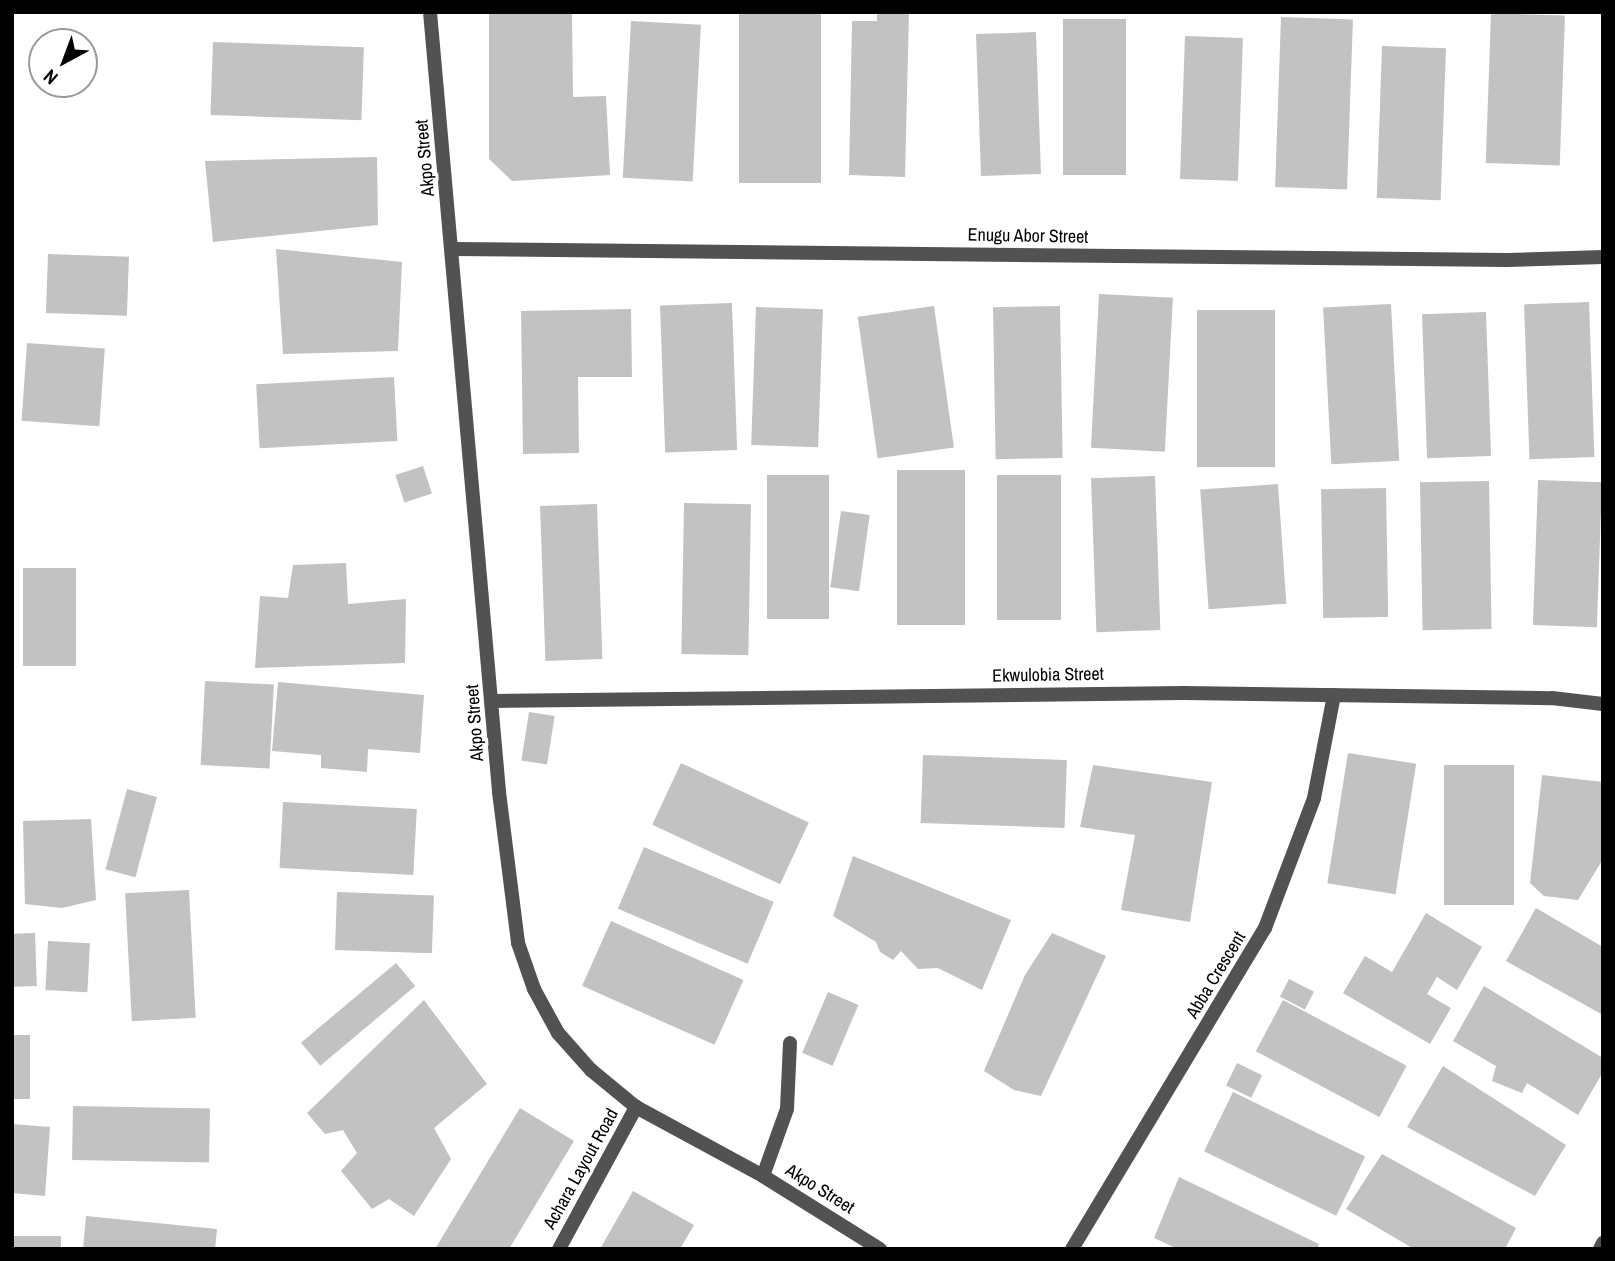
<!DOCTYPE html>
<style>
body{margin:0}
#map{position:relative;width:1615px;height:1261px;overflow:hidden;background:#fff;font-family:"Archivo Narrow",sans-serif}
div>[style]{position:absolute}
.building>*{inset:0;background:#c2c2c2;transform-origin:0 0}
.service>*{height:14px;margin:-7px;padding:0 7px;transform-origin:7px;border-radius:7px;background:#525252}
.minor>*{height:14px;margin:-7px;padding:0 7px;transform-origin:7px;border-radius:7px;background:#525252}
span{translate:-50% -50%;white-space:nowrap;text-align:center;line-height:1.15;-webkit-text-stroke:6px #fff;paint-order:stroke}
.street-label{font-size:18px;color:#000}
.frame{position:absolute;inset:0;border:14px solid #000;pointer-events:none}
.north{position:absolute;left:28px;top:28px;width:70px;height:70px;box-sizing:border-box;background:#fff;border:2px solid #999;border-radius:50%;rotate:221deg;font-size:19px;font-weight:700;line-height:28px;text-align:center;color:#000}
.north::after{content:'';display:block;margin:auto;width:24px;height:32px;background:#000;clip-path:polygon(50% 0,100% 100%,50% 72%,0 100%)}
</style>
<div id="map">
<div class="building">
<i style="clip-path:polygon(489px 12px,572px 12px,573px 97px,606px 96px,610px 175px,512px 181px,489px 159px)"></i>
<i style="left:739px;top:12px;width:82px;height:171px"></i>
<i style="clip-path:polygon(877px 12px,909px 12px,905px 177px,849px 175px,852px 21px,877px 21px)"></i>
<i style="left:1491px;top:13px;width:74px;height:150px;rotate:2deg"></i>
<i style="left:1281px;top:17px;width:72px;height:170px;rotate:2deg"></i>
<i style="left:1063px;top:19px;width:63px;height:156px"></i>
<i style="left:631px;top:21px;width:70px;height:157px;rotate:3deg"></i>
<i style="left:1036px;top:32px;width:142px;height:60px;rotate:88deg"></i>
<i style="left:1185px;top:36px;width:58px;height:143px;rotate:2deg"></i>
<i style="left:213px;top:42px;width:151px;height:73px;rotate:2deg"></i>
<i style="left:1382px;top:46px;width:64px;height:152px;rotate:2deg"></i>
<i style="clip-path:polygon(377px 157px,378px 225px,213px 242px,205px 161px)"></i>
<i style="clip-path:polygon(276px 249px,402px 262px,398px 351px,283px 354px)"></i>
<i style="left:48px;top:254px;width:81px;height:59px;rotate:2deg"></i>
<i style="left:1099px;top:294px;width:74px;height:154px;rotate:3deg"></i>
<i style="left:1589px;top:302px;width:155px;height:65px;rotate:88deg"></i>
<i style="left:732px;top:303px;width:147px;height:72px;rotate:88deg"></i>
<i style="left:1391px;top:304px;width:157px;height:68px;rotate:87deg"></i>
<i style="left:934px;top:306px;width:143px;height:77px;rotate:82deg"></i>
<i style="left:1060px;top:306px;width:152px;height:67px;rotate:89deg"></i>
<i style="left:756px;top:307px;width:67px;height:138px;rotate:2deg"></i>
<i style="clip-path:polygon(631px 309px,632px 377px,578px 377px,579px 453px,523px 454px,521px 311px)"></i>
<i style="left:1275px;top:310px;width:157px;height:78px;rotate:90deg"></i>
<i style="left:1486px;top:312px;width:144px;height:64px;rotate:88deg"></i>
<i style="left:27px;top:343px;width:78px;height:78px;rotate:4deg"></i>
<i style="left:394px;top:377px;width:64px;height:138px;rotate:87deg"></i>
<i style="left:423px;top:466px;width:29px;height:29px;rotate:72deg"></i>
<i style="left:897px;top:470px;width:68px;height:155px"></i>
<i style="left:767px;top:475px;width:62px;height:144px"></i>
<i style="left:997px;top:475px;width:64px;height:145px"></i>
<i style="left:1155px;top:476px;width:154px;height:64px;rotate:88deg"></i>
<i style="left:1538px;top:480px;width:64px;height:145px;rotate:2deg"></i>
<i style="left:1489px;top:481px;width:148px;height:69px;rotate:89deg"></i>
<i style="left:1278px;top:484px;width:120px;height:78px;rotate:86deg"></i>
<i style="left:1386px;top:488px;width:129px;height:65px;rotate:89deg"></i>
<i style="left:684px;top:503px;width:67px;height:151px;rotate:1deg"></i>
<i style="left:597px;top:504px;width:155px;height:57px;rotate:88deg"></i>
<i style="left:841px;top:511px;width:29px;height:77px;rotate:8deg"></i>
<i style="clip-path:polygon(346px 563px,348px 604px,406px 599px,405px 663px,255px 668px,260px 596px,288px 598px,293px 565px)"></i>
<i style="left:23px;top:568px;width:53px;height:98px"></i>
<i style="left:205px;top:681px;width:69px;height:84px;rotate:3deg"></i>
<i style="clip-path:polygon(278px 682px,424px 695px,420px 753px,368px 749px,367px 772px,321px 768px,321px 755px,272px 751px)"></i>
<i style="left:529px;top:712px;width:26px;height:49px;rotate:9deg"></i>
<i style="left:1348px;top:753px;width:69px;height:132px;rotate:9deg"></i>
<i style="left:923px;top:755px;width:144px;height:68px;rotate:2deg"></i>
<i style="left:681px;top:763px;width:141px;height:68px;rotate:25deg"></i>
<i style="clip-path:polygon(1093px 765px,1212px 782px,1190px 922px,1121px 910px,1135px 835px,1080px 827px)"></i>
<i style="left:1444px;top:765px;width:70px;height:140px"></i>
<i style="clip-path:polygon(1542px 775px,1603px 782px,1603px 859px,1578px 900px,1544px 896px,1530px 883px)"></i>
<i style="left:127px;top:789px;width:31px;height:83px;rotate:15deg"></i>
<i style="left:283px;top:802px;width:134px;height:66px;rotate:3deg"></i>
<i style="clip-path:polygon(91px 819px,96px 900px,62px 908px,25px 904px,23px 821px)"></i>
<i style="left:644px;top:847px;width:141px;height:67px;rotate:23deg"></i>
<i style="clip-path:polygon(853px 856px,1011px 920px,982px 990px,938px 968px,918px 969px,901px 951px,893px 960px,880px 952px,876px 942px,833px 916px)"></i>
<i style="left:189px;top:890px;width:128px;height:64px;rotate:87deg"></i>
<i style="left:337px;top:892px;width:97px;height:58px;rotate:2deg"></i>
<i style="clip-path:polygon(1536px 908px,1603px 947px,1603px 1015px,1506px 961px)"></i>
<i style="clip-path:polygon(1426px 913px,1482px 947px,1457px 990px,1437px 977px,1427px 994px,1451px 1008px,1430px 1044px,1343px 993px,1365px 956px,1392px 972px)"></i>
<i style="left:611px;top:921px;width:145px;height:71px;rotate:24deg"></i>
<i style="left:35px;top:933px;width:53px;height:23px;rotate:88deg"></i>
<i style="clip-path:polygon(1052px 933px,1106px 956px,1041px 1096px,1014px 1090px,984px 1071px,1025px 975px)"></i>
<i style="left:48px;top:941px;width:42px;height:49px;rotate:3deg"></i>
<i style="left:396px;top:963px;width:30px;height:124px;rotate:50deg"></i>
<i style="left:1289px;top:979px;width:28px;height:20px;rotate:27deg"></i>
<i style="clip-path:polygon(1484px 986px,1603px 1058px,1603px 1072px,1578px 1115px,1527px 1083px,1522px 1093px,1492px 1081px,1496px 1066px,1453px 1041px)"></i>
<i style="left:828px;top:992px;width:33px;height:66px;rotate:23deg"></i>
<i style="clip-path:polygon(424px 1000px,487px 1084px,434px 1128px,451px 1159px,414px 1216px,389px 1199px,372px 1209px,341px 1171px,357px 1153px,343px 1130px,325px 1134px,307px 1113px)"></i>
<i style="left:1283px;top:1000px;width:140px;height:58px;rotate:28deg"></i>
<i style="left:12px;top:1035px;width:18px;height:64px"></i>
<i style="left:1237px;top:1063px;width:28px;height:25px;rotate:26deg"></i>
<i style="clip-path:polygon(1443px 1066px,1566px 1145px,1535px 1196px,1407px 1127px)"></i>
<i style="left:1233px;top:1092px;width:147px;height:66px;rotate:26deg"></i>
<i style="left:73px;top:1106px;width:137px;height:54px;rotate:1deg"></i>
<i style="clip-path:polygon(520px 1108px,574px 1141px,509px 1249px,435px 1249px)"></i>
<i style="clip-path:polygon(12px 1124px,50px 1127px,45px 1196px,12px 1193px)"></i>
<i style="clip-path:polygon(1382px 1154px,1516px 1228px,1505px 1249px,1414px 1249px,1346px 1209px)"></i>
<i style="clip-path:polygon(1179px 1177px,1319px 1244px,1317px 1249px,1178px 1249px,1154px 1238px)"></i>
<i style="clip-path:polygon(633px 1191px,694px 1225px,680px 1249px,600px 1249px)"></i>
<i style="clip-path:polygon(86px 1216px,217px 1229px,215px 1249px,83px 1249px)"></i>
<i style="left:12px;top:1236px;width:49px;height:13px"></i>
</div>
<div class="service">
<i style="left:763px;top:1176px;width:71px;rotate:-70.3deg"></i>
<i style="left:787px;top:1109px;width:66px;rotate:-87.4deg"></i>
</div>
<div class="minor">
<i style="left:430px;top:12px;width:783px;rotate:84.94deg"></i>
<i style="left:499px;top:792px;width:152px;rotate:82.8deg"></i>
<i style="left:518px;top:943px;width:49px;rotate:70.8deg"></i>
<i style="left:534px;top:989px;width:50px;rotate:61.4deg"></i>
<i style="left:558px;top:1033px;width:50px;rotate:48.3deg"></i>
<i style="left:591px;top:1070px;width:58px;rotate:39.4deg"></i>
<i style="left:636px;top:1107px;width:145px;rotate:28.5deg"></i>
<i style="left:763px;top:1176px;width:138px;rotate:32deg"></i>
<i style="left:453px;top:249px;width:1054px;rotate:0.6deg"></i>
<i style="left:1507px;top:260px;width:96px;rotate:-1.8deg"></i>
<i style="left:493px;top:701px;width:691px;rotate:-0.66deg"></i>
<i style="left:1184px;top:693px;width:368px;rotate:0.8deg"></i>
<i style="left:1552px;top:698px;width:51px;rotate:6.7deg"></i>
<i style="left:559px;top:1249px;width:162px;rotate:-61.5deg"></i>
<i style="left:1072px;top:1249px;width:375px;rotate:-59deg"></i>
<i style="left:1265px;top:928px;width:139px;rotate:-69.3deg"></i>
<i style="left:1314px;top:798px;width:105px;rotate:-79deg"></i>
<i style="left:1600px;top:1249px;width:7px;rotate:-63deg"></i>
</div>
<div class="street-label">
<span style="left:425px;top:158px;rotate:-95deg">Akpo Street</span>
<span style="left:1028px;top:236px;rotate:1deg">Enugu Abor Street</span>
<span style="left:1048px;top:675px;rotate:-1deg">Ekwulobia Street</span>
<span style="left:475px;top:723px;rotate:-94deg">Akpo Street</span>
<span style="left:1216px;top:975px;rotate:-59deg">Abba Crescent</span>
<span style="left:581px;top:1169px;rotate:-61deg">Achara Layout Road</span>
<span style="left:820px;top:1189px;rotate:32deg">Akpo Street</span>
</div>
<div class="frame"></div>
<div class="north">N</div>
</div>
